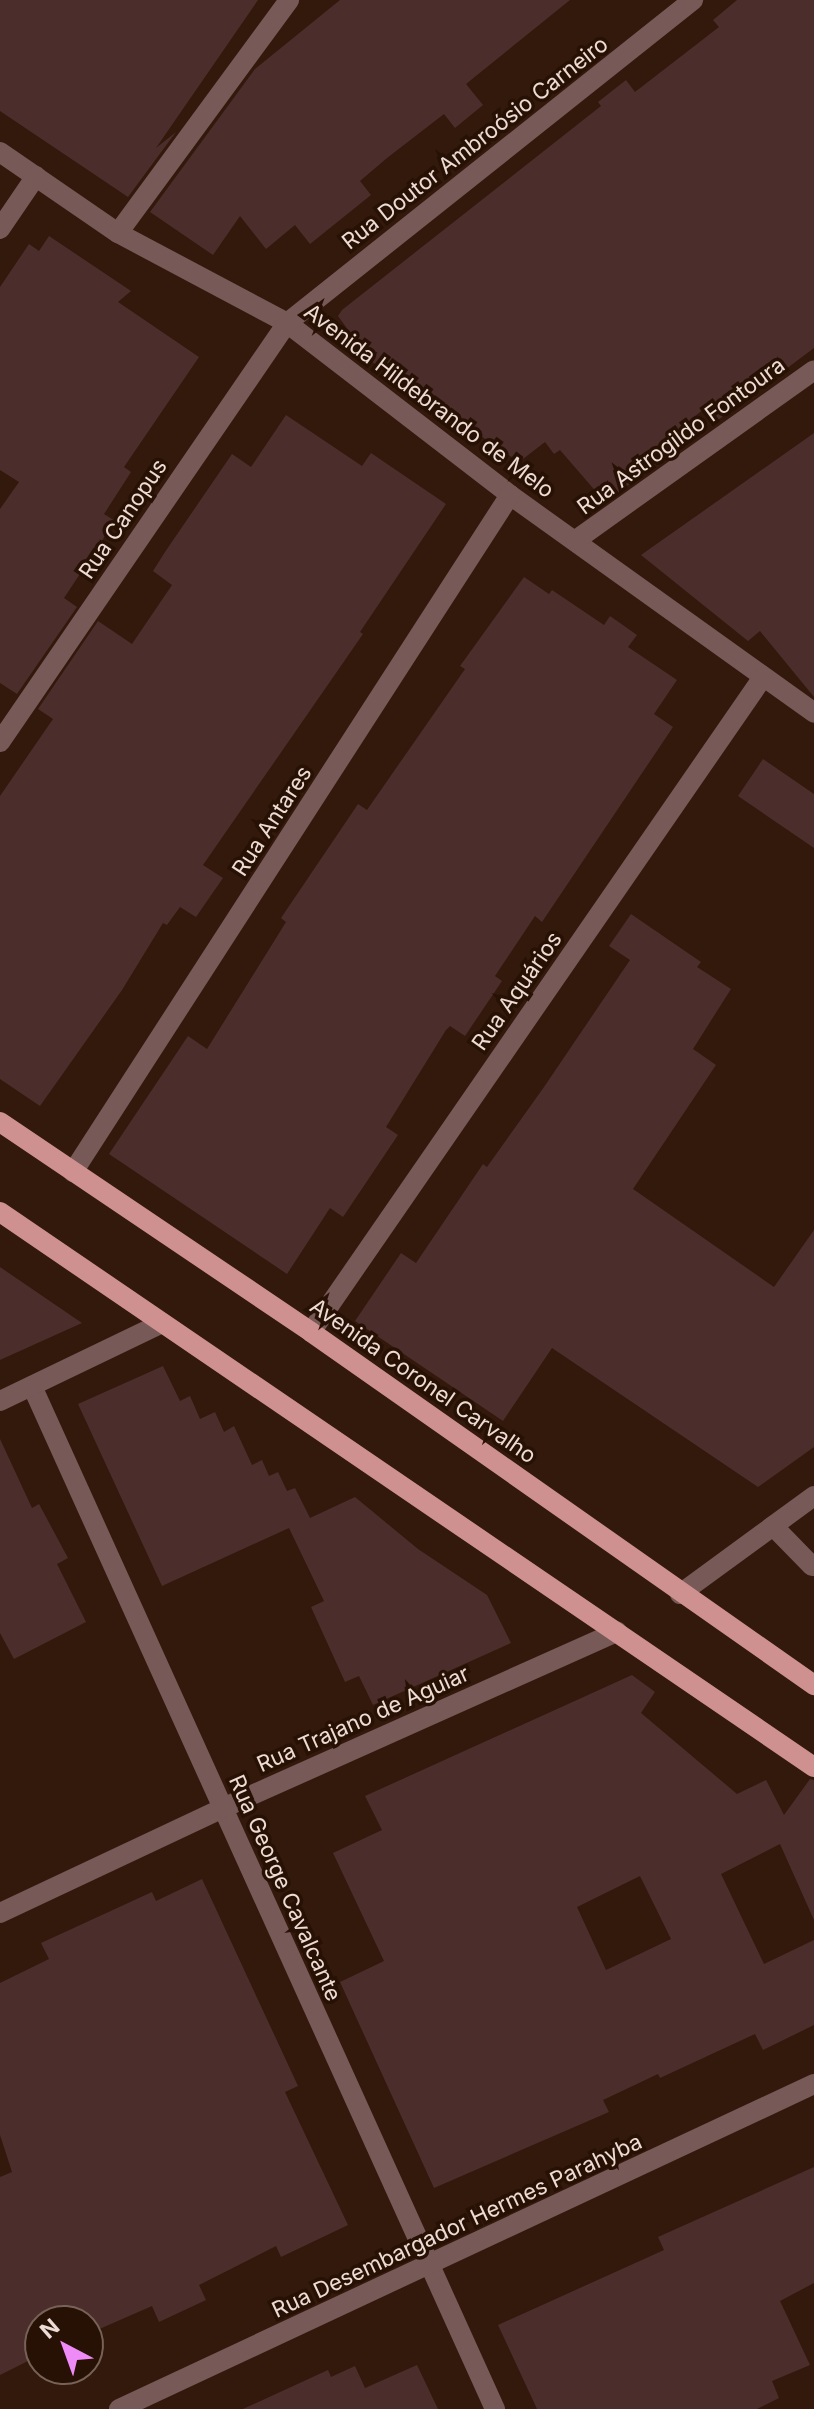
<!DOCTYPE html>
<meta charset="utf-8">
<style>
body{margin:0}
#map{position:relative;width:814px;height:2409px;overflow:hidden;background:#32190c;font-family:Inter,sans-serif}
div>[style]{position:absolute}
.building>*{inset:0;background:#4b2d2b}
.minor>*{height:20px;margin:-10px;padding:0 10px;transform-origin:10px;border-radius:10px;background:#775958}
.major>*{height:20px;margin:-10px;padding:0 10px;transform-origin:10px;border-radius:10px;background:#cf9190}
span{translate:-50% -50%;white-space:nowrap;text-align:center;line-height:1.15;-webkit-text-stroke:7px #271004;paint-order:stroke}
.street-label{font-size:22px;color:#eedcd4}
.north{position:absolute;left:24px;top:2305px;width:80px;height:80px;box-sizing:border-box;background:#271004;border:2px solid #776257;border-radius:50%;rotate:319deg;font-size:22px;font-weight:700;line-height:32px;text-align:center;color:#eedcd4}
.north::after{content:'';display:block;margin:auto;width:28px;height:36px;background:#ef8bf7;clip-path:polygon(50% 0,100% 100%,50% 72%,0 100%)}
</style>
<div id="map">
<div class="building">
<i style="clip-path:polygon(0 0,258px 0,156px 148px,176px 132px,128px 197px,0 111px)"></i>
<i style="clip-path:polygon(340px 0,570px 0,466px 84px,483px 105px,455px 128px,444px 114px,387px 158px,360px 181px,371px 195px,310px 244px,295px 225px,266px 249px,240px 216px,213px 255px,150px 212px,255px 69px)"></i>
<i style="clip-path:polygon(737px 0,814px 0,814px 348px,714px 423px,704px 409px,648px 453px,657px 464px,605px 502px,560px 450px,554px 454px,545px 442px,519px 462px,350px 347px,356px 341px,338px 316px,342px 310px,601px 106px,598px 102px,626px 80px,635px 92px,719px 27px,713px 20px)"></i>
<i style="clip-path:polygon(49px 236px,131px 291px,118px 302px,199px 357px,124px 467px,131px 472px,104px 514px,115px 521px,64px 598px,77px 607px,17px 694px,0 683px,0 509px,19px 482px,0 470px,0 287px,29px 244px,39px 251px)"></i>
<i style="clip-path:polygon(286px 415px,362px 466px,371px 453px,446px 504px,360px 632px,363px 634px,203px 865px,223px 878px,196px 917px,180px 907px,167px 925px,163px 923px,122px 990px,40px 1106px,0 1079px,0 796px,53px 719px,38px 709px,98px 621px,132px 644px,172px 585px,153px 571px,165px 552px,232px 454px,251px 467px)"></i>
<i style="clip-path:polygon(814px 433px,814px 697px,760px 631px,748px 641px,641px 555px)"></i>
<i style="clip-path:polygon(524px 577px,549px 594px,552px 590px,604px 625px,610px 616px,637px 635px,628px 647px,677px 680px,654px 714px,673px 727px,542px 922px,535px 916px,495px 976px,502px 981px,465px 1036px,450px 1026px,446px 1030px,386px 1127px,398px 1135px,343px 1217px,330px 1208px,287px 1274px,109px 1154px,188px 1036px,207px 1049px,286px 922px,281px 918px,358px 804px,367px 810px,465px 669px,460px 666px)"></i>
<i style="clip-path:polygon(763px 759px,814px 794px,814px 848px,738px 796px)"></i>
<i style="clip-path:polygon(631px 914px,701px 962px,697px 967px,731px 989px,693px 1049px,716px 1065px,633px 1189px,774px 1287px,814px 1230px,814px 1447px,758px 1487px,552px 1348px,503px 1421px,355px 1321px,401px 1253px,416px 1263px,483px 1164px,487px 1167px,544px 1087px,630px 960px,609px 946px)"></i>
<i style="clip-path:polygon(0 1267px,82px 1323px,0 1360px)"></i>
<i style="clip-path:polygon(163px 1366px,180px 1401px,190px 1396px,200px 1419px,215px 1412px,224px 1432px,234px 1426px,252px 1465px,262px 1460px,269px 1476px,278px 1472px,287px 1491px,295px 1488px,310px 1518px,355px 1497px,418px 1549px,487px 1595px,511px 1643px,373px 1705px,359px 1676px,345px 1682px,311px 1607px,324px 1601px,289px 1528px,162px 1586px,78px 1404px)"></i>
<i style="clip-path:polygon(0 1439px,32px 1508px,39px 1504px,68px 1558px,57px 1564px,86px 1622px,14px 1659px,0 1633px)"></i>
<i style="clip-path:polygon(evenodd,632px 1675px,655px 1692px,641px 1713px,737px 1794px,766px 1780px,784px 1815px,810px 1779px,814px 1780px,814px 1920px,780px 1844px,721px 1874px,764px 1964px,814px 1940px,814px 2025px,763px 2050px,755px 2034px,660px 2078px,658px 2074px,603px 2100px,609px 2112px,434px 2188px,340px 1982px,384px 1961px,333px 1853px,382px 1830px,365px 1796px,632px 1675px,640px 1876px,671px 1939px,606px 1970px,577px 1907px,640px 1876px)"></i>
<i style="clip-path:polygon(202px 1879px,298px 2086px,285px 2092px,348px 2225px,281px 2257px,276px 2246px,199px 2285px,206px 2300px,159px 2322px,152px 2306px,88px 2334px,88px 2321px,40px 2321px,40px 2355px,0 2375px,0 2177px,12px 2172px,0 2135px,0 1983px,49px 1959px,41px 1943px,152px 1892px,156px 1901px)"></i>
<i style="clip-path:polygon(814px 2167px,814px 2283px,780px 2301px,810px 2365px,772px 2381px,779px 2398px,757px 2409px,537px 2409px,498px 2325px,664px 2250px,658px 2237px)"></i>
<i style="clip-path:polygon(417px 2365px,438px 2409px,243px 2409px,328px 2370px,331px 2377px,355px 2366px,365px 2388px)"></i>
</div>
<div class="minor">
<i style="left:0;top:152px;width:143px;rotate:34.5deg"></i>
<i style="left:118px;top:233px;width:191px;rotate:28deg"></i>
<i style="left:287px;top:323px;width:282px;rotate:37.6deg"></i>
<i style="left:510px;top:495px;width:374px;rotate:35.6deg"></i>
<i style="left:0;top:229px;width:64px;rotate:-55.8deg"></i>
<i style="left:118px;top:233px;width:289px;rotate:-53.7deg"></i>
<i style="left:576px;top:540px;width:292px;rotate:-35.5deg"></i>
<i style="left:0;top:742px;width:508px;rotate:-55.59deg"></i>
<i style="left:287px;top:323px;width:519px;rotate:-38.5deg"></i>
<i style="left:73px;top:1172px;width:806px;rotate:-57.16deg"></i>
<i style="left:311px;top:1332px;width:796px;rotate:-55.39deg"></i>
<i style="left:32px;top:1386px;width:1123px;rotate:65.65deg"></i>
<i style="left:0;top:1401px;width:180px;rotate:-25.7deg"></i>
<i style="left:773px;top:1526px;width:56px;rotate:45.7deg"></i>
<i style="left:680px;top:1594px;width:166px;rotate:-36.2deg"></i>
<i style="left:0;top:1913px;width:246px;rotate:-25.2deg"></i>
<i style="left:223px;top:1808px;width:432px;rotate:-24.1deg"></i>
<i style="left:119px;top:2409px;width:767px;rotate:-25.06deg"></i>
</div>
<div class="major">
<i style="left:0;top:1122px;width:375px;rotate:34deg"></i>
<i style="left:311px;top:1332px;width:615px;rotate:35.06deg"></i>
<i style="left:0;top:1212px;width:985px;rotate:34.29deg"></i>
</div>
<div class="street-label">
<span style="left:475px;top:143px;rotate:-38deg">Rua Doutor Ambroósio Carneiro</span>
<span style="left:429px;top:401px;rotate:37deg">Avenida Hildebrando de Melo</span>
<span style="left:681px;top:436px;rotate:-36deg">Rua Astrogildo Fontoura</span>
<span style="left:123px;top:519px;rotate:-56deg">Rua Canopus</span>
<span style="left:272px;top:821px;rotate:-57deg">Rua Antares</span>
<span style="left:517px;top:991px;rotate:-55deg">Rua Aquários</span>
<span style="left:423px;top:1381px;rotate:35deg">Avenida Coronel Carvalho</span>
<span style="left:363px;top:1719px;rotate:-24deg">Rua Trajano de Aguiar</span>
<span style="left:285px;top:1888px;rotate:66deg">Rua George Cavalcante</span>
<span style="left:457px;top:2226px;rotate:-25deg">Rua Desembargador Hermes Parahyba</span>
</div>
<div class="north">N</div>
</div>
